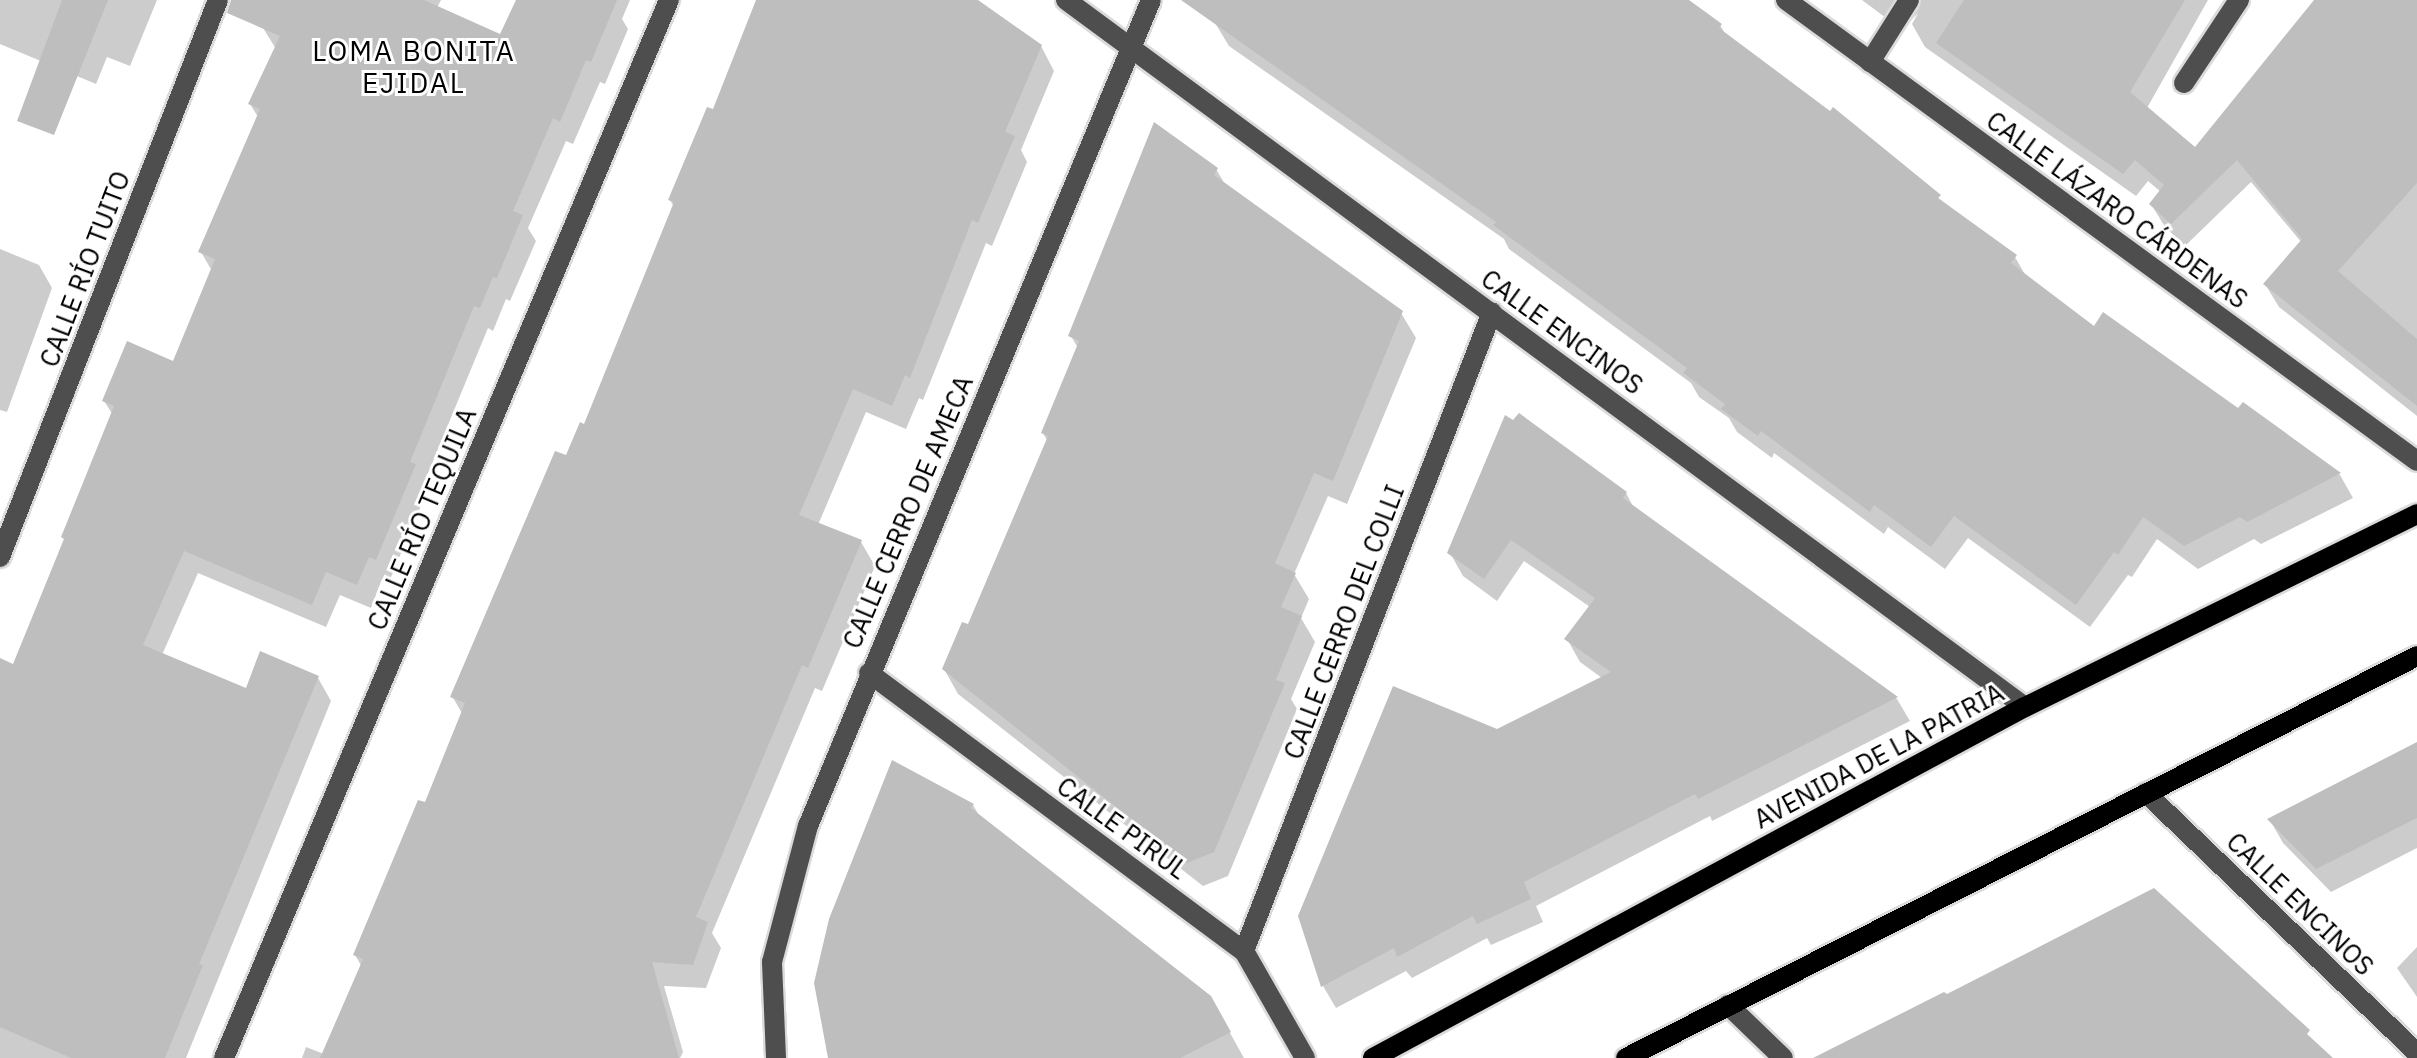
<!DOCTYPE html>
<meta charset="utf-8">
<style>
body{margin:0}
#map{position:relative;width:2417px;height:1058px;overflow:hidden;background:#fff;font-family:"IBM Plex Sans",sans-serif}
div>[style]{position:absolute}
.shadow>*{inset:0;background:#0003}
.building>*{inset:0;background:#bebebe}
.roads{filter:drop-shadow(2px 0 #dbdbdb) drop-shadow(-2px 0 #dbdbdb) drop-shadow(0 2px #dbdbdb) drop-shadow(0 -2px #dbdbdb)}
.minor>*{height:20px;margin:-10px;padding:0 10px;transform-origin:10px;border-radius:10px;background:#4e4e4e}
.major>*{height:20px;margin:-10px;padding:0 10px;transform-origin:10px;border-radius:10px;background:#000}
span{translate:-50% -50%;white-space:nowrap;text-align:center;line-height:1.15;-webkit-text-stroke:6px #fff;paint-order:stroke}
.street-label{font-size:26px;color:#000}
.neighbourhood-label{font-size:28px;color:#000;letter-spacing:2px}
</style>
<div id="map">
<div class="shadow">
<i style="clip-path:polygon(0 0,157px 0,130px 66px,107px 57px,96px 84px,0 44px)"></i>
<i style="clip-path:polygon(276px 0,441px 0,437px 8px,502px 37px,518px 0,630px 0,622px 19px,628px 29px,605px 84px,600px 82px,573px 144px,566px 141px,528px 228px,536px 241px,510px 301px,506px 299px,493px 331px,488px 328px,424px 483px,428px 489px,389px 582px,382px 579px,371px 608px,340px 595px,326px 627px,198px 573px,162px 655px,247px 690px,318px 678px,331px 701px,186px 1058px,0 1058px,0 679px,14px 666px,113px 415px,104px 401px,174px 364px,212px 271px,201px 252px,258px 117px,250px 104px,276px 49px,263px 28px)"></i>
<i style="clip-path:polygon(758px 0,975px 0,1041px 46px,1054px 71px,1021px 150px,1027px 162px,992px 246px,986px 243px,923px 400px,919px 398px,906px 429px,866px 412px,818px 525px,861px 542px,875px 566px,822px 691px,815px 688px,712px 933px,721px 948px,706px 988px,664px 986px,683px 1052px,680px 1058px,302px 1058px,306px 1047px,324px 1054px,362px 967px,355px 955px,426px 805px,463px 715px,452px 696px,585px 426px,674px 207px,670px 200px,714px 112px)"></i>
<i style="clip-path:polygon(1231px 0,1685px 0,1720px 25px,1726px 35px,2015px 257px,2027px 278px,2095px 328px,2239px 411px,2243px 404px,2340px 475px,2353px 498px,2261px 544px,2254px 539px,2198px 569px,2157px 539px,2132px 577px,2128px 575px,2090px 627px,1968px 538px,1945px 569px,1888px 527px,1884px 534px,1774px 453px,1772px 458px,1737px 432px,1729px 418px,1699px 397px,1691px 383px,1509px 249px,1504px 239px,1229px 46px,1215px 23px)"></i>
<i style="clip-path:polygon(1862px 0,2208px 0,2147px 108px,2195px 150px,2317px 0,2417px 0,2417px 416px,2279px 307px,2265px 284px,2302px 243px,2251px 182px,2185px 246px,2165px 227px,2151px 204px,2161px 192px,2148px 181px,2136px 196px,1925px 47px,1912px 24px,1918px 13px,1902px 30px)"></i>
<i style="clip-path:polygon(1216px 169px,1226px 186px,1401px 313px,1416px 338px,1347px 504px,1328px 496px,1294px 574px,1309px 599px,1301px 618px,1315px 642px,1291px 699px,1297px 709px,1228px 876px,1203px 886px,958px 694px,944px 669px,969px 626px,1048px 442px,1043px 433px,1078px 348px,1071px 336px)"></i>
<i style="clip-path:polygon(0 249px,39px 265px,52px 288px,7px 412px,0 410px)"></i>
<i style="clip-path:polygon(1626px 493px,1634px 508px,1897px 699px,1910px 721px,1712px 821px,1710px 816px,1536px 906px,1543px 922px,1491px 945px,1487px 938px,1412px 978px,1406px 971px,1336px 1008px,1323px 986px,1497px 731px,1602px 678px,1580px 662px,1567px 639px,1590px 607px,1524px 561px,1497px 601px,1463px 576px,1450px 553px)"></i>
<i style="clip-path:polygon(2417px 744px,2417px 848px,2331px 892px,2283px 843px,2270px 820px)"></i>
<i style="clip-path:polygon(973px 805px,980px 817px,1210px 997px,1244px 1058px,830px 1058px,833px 997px)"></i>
<i style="clip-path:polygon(2417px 947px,2417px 997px,2397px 968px)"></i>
</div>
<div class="building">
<i style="clip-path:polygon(62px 0,108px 0,54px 135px,17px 121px)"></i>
<i style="clip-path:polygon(231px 0,424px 0,500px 34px,516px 0,617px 0,591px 62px,586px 60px,560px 122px,553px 118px,513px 211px,523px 215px,497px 278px,493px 277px,480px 308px,474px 306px,410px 462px,416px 464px,376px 560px,369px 557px,357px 585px,326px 572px,312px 605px,184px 551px,143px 645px,246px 688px,260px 651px,319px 676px,199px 964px,203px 965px,165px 1058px,71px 1058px,0 1027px,0 658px,13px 664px,64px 539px,61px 537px,114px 406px,102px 401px,127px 341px,173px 361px,215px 259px,198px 252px,260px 109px,248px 104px,280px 36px,227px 13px)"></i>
<i style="clip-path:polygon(756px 0,978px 0,1042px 45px,1005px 132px,1015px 136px,978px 223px,972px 220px,910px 378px,905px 375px,892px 406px,853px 389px,799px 515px,862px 540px,808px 668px,802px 665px,696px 917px,708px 922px,693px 965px,652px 962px,679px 1058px,320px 1058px,363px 959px,353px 955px,418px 800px,425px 802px,465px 703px,450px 697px,555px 451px,566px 455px,580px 422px,584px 424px,674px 202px,668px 200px,707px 107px,713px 109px)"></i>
<i style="clip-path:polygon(1181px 0,1689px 0,1722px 24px,1719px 28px,1830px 111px,1833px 107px,1941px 195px,1938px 198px,2017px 255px,2011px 263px,2094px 326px,2103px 312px,2238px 408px,2243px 402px,2341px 473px,2247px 522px,2240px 517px,2184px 546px,2143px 517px,2118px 555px,2114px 552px,2076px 605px,1954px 516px,1931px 547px,1874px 505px,1870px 512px,1761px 431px,1758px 436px,1721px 409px,1725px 404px,1683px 373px,1687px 368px,1493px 225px,1496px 222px)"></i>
<i style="clip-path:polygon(1964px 0,2185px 0,2130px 92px,2195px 147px,2314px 0,2417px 0,2417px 183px,2338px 271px,2417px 339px,2417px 406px,2263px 284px,2302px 239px,2237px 160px,2171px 224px,2149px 204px,2164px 185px,2135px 160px,2123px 174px,1936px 43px)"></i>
<i style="clip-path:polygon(1154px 122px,1218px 168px,1214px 175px,1403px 311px,1333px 481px,1314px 473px,1275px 563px,1296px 573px,1281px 607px,1302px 616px,1276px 680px,1285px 683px,1214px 852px,1187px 863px,942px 669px,962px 622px,968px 624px,1048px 436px,1041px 433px,1079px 341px,1068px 336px)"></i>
<i style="clip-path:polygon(1519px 413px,1627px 492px,1623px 498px,1898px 697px,1698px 799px,1695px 794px,1524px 882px,1531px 899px,1477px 924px,1473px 916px,1397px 957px,1394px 948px,1321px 987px,1298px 916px,1393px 686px,1497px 729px,1611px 672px,1564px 639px,1595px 598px,1511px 540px,1484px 579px,1447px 553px,1505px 415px,1513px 420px)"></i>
<i style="clip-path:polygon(2417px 742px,2417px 818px,2316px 869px,2267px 819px)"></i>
<i style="clip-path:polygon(892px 760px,974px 804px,971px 808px,1211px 996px,1231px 1032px,1180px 1058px,828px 1058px,814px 983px,829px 919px)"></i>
<i style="clip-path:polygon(2154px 888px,2310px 1030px,2307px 1034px,2333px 1058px,1813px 1058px,1944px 992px,1947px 994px)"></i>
</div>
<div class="roads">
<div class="minor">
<i style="left:1066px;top:0;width:1191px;rotate:36.4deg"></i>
<i style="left:1786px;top:0;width:781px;rotate:36.15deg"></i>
<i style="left:1870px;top:62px;width:73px;rotate:-57.8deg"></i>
<i style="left:2184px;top:83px;width:100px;rotate:-56.5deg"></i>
<i style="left:0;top:557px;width:598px;rotate:-68.63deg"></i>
<i style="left:869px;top:673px;width:467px;rotate:36.6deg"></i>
<i style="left:1244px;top:951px;width:123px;rotate:60.3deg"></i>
<i style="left:2146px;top:793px;width:376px;rotate:43.8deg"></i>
<i style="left:1244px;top:951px;width:685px;rotate:-68.79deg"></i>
<i style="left:1728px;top:1005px;width:76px;rotate:43.9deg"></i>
<i style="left:224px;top:1058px;width:1148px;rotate:-67.19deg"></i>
<i style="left:776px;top:1058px;width:96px;rotate:-92.4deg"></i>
<i style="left:772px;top:962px;width:141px;rotate:-75.2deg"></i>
<i style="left:808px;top:826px;width:894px;rotate:-67.45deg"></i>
</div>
<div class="major">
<i style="left:1373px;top:1058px;width:740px;rotate:-28.3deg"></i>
<i style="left:2025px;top:707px;width:437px;rotate:-26.2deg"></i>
<i style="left:1626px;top:1058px;width:887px;rotate:-26.94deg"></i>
</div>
</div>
<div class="street-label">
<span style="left:2117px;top:210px;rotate:36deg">CALLE LÁZARO CÁRDENAS</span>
<span style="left:85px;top:269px;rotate:-69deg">CALLE RÍO TUITO</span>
<span style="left:1562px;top:332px;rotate:36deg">CALLE ENCINOS</span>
<span style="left:908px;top:512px;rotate:-67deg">CALLE CERRO DE AMECA</span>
<span style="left:422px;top:519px;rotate:-67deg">CALLE RÍO TEQUILA</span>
<span style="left:1344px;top:622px;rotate:-69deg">CALLE CERRO DEL COLLI</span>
<span style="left:1879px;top:756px;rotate:-28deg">AVENIDA DE LA PATRIA</span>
<span style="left:1122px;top:828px;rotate:36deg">CALLE PIRUL</span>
<span style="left:2300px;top:904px;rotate:44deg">CALLE ENCINOS</span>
</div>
<div class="neighbourhood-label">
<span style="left:414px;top:67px">LOMA BONITA<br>EJIDAL</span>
</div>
</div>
